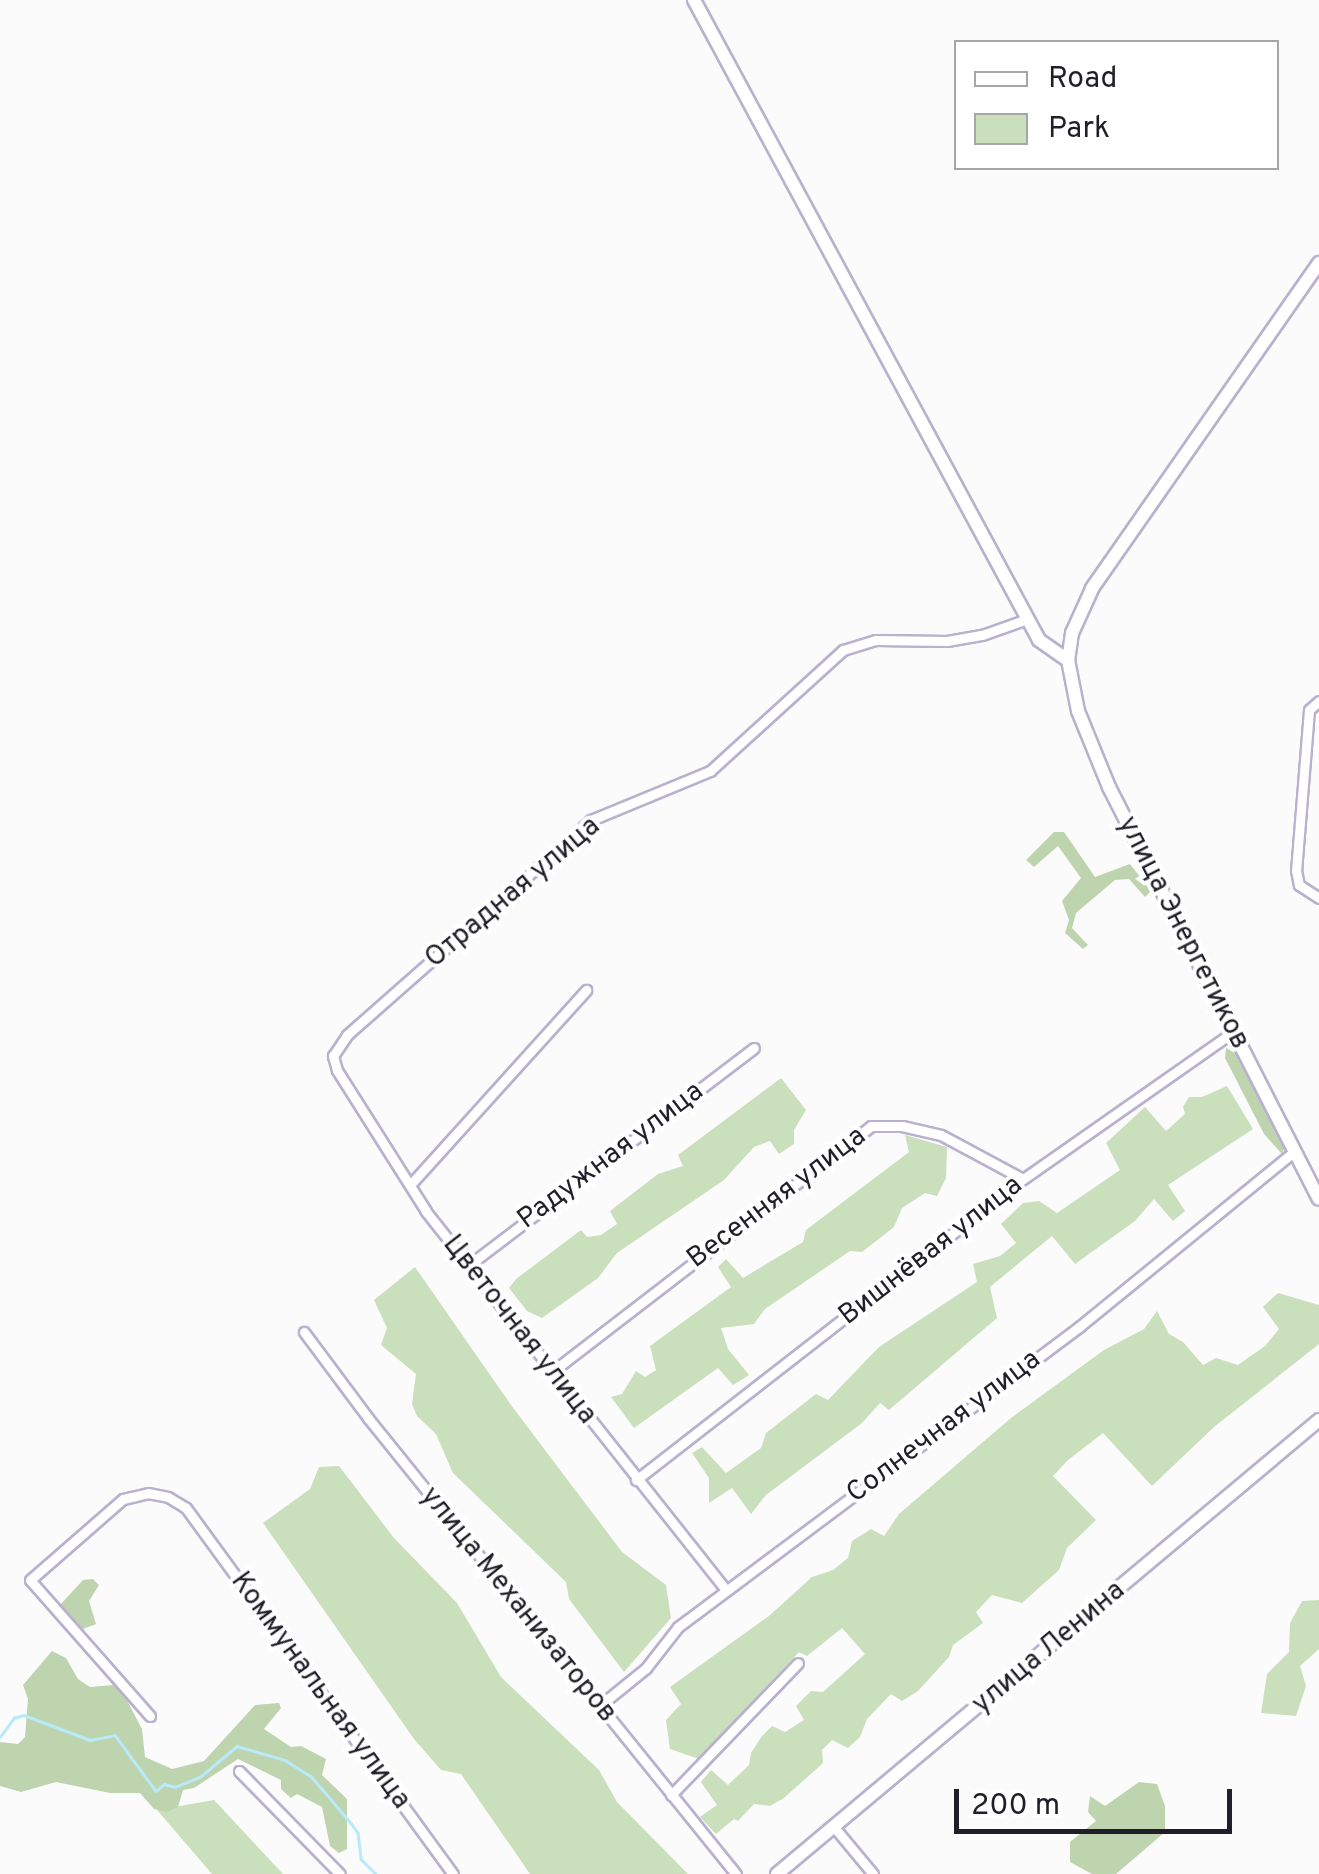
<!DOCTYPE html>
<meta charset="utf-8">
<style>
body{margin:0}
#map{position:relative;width:1319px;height:1874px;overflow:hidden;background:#fbfbfb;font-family:Overpass,sans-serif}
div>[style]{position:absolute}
.green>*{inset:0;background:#cadfbc}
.forest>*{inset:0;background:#bed4af}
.stream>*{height:2.5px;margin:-1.25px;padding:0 1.25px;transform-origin:1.25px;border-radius:1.25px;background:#b8eafa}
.roads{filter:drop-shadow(2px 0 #b9b1ce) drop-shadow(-2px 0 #b9b1ce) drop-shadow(0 2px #b9b1ce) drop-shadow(0 -2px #b9b1ce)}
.street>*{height:9px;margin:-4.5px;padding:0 4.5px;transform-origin:4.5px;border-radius:4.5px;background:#fff}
.secondary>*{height:12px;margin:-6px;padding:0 6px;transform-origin:6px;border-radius:6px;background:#fff}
span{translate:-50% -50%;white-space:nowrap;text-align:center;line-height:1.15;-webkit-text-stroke:8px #fff;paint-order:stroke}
.street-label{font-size:28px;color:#211e29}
.legend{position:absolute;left:954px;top:40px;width:325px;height:130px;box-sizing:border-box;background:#fff;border:2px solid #a6a5a9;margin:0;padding:12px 18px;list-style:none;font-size:30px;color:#211e29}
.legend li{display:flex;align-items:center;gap:20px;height:50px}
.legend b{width:50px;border:2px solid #a6a5a9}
.scale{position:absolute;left:954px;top:1789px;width:278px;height:45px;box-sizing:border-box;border:5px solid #211e29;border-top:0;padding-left:12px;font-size:30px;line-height:35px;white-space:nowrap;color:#211e29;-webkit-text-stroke:8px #fff;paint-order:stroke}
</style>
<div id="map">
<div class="green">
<i style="clip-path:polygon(781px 1078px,806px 1110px,794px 1130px,794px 1144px,779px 1154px,770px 1141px,754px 1147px,724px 1180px,617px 1253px,598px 1278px,542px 1318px,527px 1311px,509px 1288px,516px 1279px,581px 1230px,587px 1237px,601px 1235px,617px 1224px,610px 1211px,658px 1174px,683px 1166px,678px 1155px)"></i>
<i style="clip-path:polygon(1227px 1086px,1253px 1129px,1168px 1185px,1185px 1211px,1173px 1221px,1154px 1199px,1135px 1221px,1075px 1264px,1052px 1236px,990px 1287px,997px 1318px,889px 1410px,880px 1403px,862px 1423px,766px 1495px,751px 1514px,732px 1488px,709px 1503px,709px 1478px,692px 1453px,702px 1447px,726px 1473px,761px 1448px,766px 1433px,816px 1394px,828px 1400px,879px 1347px,977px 1282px,973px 1264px,1000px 1256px,1016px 1243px,1001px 1224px,1023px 1203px,1039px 1201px,1057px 1213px,1120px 1170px,1106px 1143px,1145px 1107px,1166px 1131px,1185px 1114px,1183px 1107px,1189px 1097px,1202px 1097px)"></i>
<i style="clip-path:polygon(905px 1135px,947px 1147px,946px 1178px,937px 1196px,925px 1193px,902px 1208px,894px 1227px,862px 1252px,850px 1251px,765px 1309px,754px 1324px,721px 1328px,728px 1349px,749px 1375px,733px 1385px,718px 1368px,634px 1428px,611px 1397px,622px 1394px,636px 1371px,645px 1377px,656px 1370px,650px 1346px,731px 1287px,718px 1267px,726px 1259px,743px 1278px,803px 1242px,806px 1230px,909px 1152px)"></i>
<i style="clip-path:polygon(415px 1267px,511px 1405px,622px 1552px,666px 1585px,671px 1618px,624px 1672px,569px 1599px,566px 1582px,453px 1473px,436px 1434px,417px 1416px,412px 1404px,416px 1374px,381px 1345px,387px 1328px,374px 1300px)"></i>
<i style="clip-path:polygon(1278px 1293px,1319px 1305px,1319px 1344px,1214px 1427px,1152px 1486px,1103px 1433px,1068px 1460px,1053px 1476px,1096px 1520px,1067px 1548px,1059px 1570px,1022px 1603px,992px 1595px,976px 1612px,983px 1623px,953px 1645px,949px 1657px,918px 1691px,902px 1701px,891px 1694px,867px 1719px,860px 1737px,848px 1748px,832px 1740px,822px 1750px,823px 1763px,784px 1798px,770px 1806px,754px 1804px,738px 1821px,734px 1819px,716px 1834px,700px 1817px,717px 1805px,701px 1782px,711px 1770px,728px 1785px,749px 1765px,751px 1753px,762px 1736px,772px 1726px,785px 1732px,804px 1720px,796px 1706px,811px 1691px,823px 1692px,865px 1654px,842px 1628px,807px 1656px,799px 1652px,699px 1759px,670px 1749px,666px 1720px,681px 1704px,670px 1687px,769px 1616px,812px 1577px,833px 1570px,848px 1558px,852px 1541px,871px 1529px,884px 1536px,899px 1514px,1011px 1418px,1104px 1350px,1144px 1329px,1157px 1311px,1169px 1334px,1183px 1342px,1203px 1365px,1216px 1358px,1238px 1365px,1265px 1346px,1279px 1329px,1263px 1307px)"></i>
<i style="clip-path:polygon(339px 1466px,394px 1538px,457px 1603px,501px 1677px,599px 1770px,617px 1802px,688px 1874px,530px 1874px,461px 1774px,441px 1770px,414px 1739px,263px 1523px,310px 1489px,319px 1467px)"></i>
<i style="clip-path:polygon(1319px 1600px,1319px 1649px,1300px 1666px,1306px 1686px,1296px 1716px,1261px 1713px,1267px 1674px,1289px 1652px,1290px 1623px,1302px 1601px)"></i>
<i style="clip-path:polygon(214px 1800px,283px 1874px,212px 1874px,157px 1810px)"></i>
</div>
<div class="forest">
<i style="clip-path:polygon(1054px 832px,1064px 832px,1095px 877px,1130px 864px,1151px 891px,1145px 897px,1129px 879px,1115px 880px,1076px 913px,1072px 928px,1088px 945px,1083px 949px,1065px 933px,1069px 920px,1062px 901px,1081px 878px,1058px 846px,1034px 867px,1026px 860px)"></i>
<i style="clip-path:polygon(1226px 1048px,1238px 1055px,1286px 1144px,1282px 1154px,1264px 1134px,1225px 1058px)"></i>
<i style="clip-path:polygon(83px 1580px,93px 1579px,99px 1585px,89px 1601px,96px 1624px,83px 1629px,67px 1618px,60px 1605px)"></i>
<i style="clip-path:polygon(52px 1651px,66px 1658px,78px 1679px,90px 1687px,113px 1685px,122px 1691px,142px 1729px,145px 1757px,172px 1769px,204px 1761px,255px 1705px,279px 1703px,281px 1708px,264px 1729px,291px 1747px,301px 1746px,326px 1759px,322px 1775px,347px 1799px,347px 1849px,339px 1853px,330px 1846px,322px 1807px,297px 1794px,291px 1798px,281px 1789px,281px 1780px,238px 1759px,194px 1788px,183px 1790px,178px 1807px,167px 1812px,154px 1809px,140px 1793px,110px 1793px,56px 1782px,21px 1792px,0 1786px,0 1742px,18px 1744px,25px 1737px,28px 1699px,23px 1685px)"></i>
<i style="clip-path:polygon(1139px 1782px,1157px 1784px,1165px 1806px,1165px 1832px,1116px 1874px,1092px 1874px,1070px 1862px,1070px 1842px,1096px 1821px,1088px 1812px,1090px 1796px,1105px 1806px)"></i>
</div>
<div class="stream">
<i style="left:0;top:1737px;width:24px;rotate:-54deg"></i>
<i style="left:14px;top:1718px;width:10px;rotate:-17deg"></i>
<i style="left:24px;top:1715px;width:71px;rotate:20.7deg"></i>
<i style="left:90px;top:1740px;width:25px;rotate:-11deg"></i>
<i style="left:115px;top:1735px;width:69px;rotate:53.8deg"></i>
<i style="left:156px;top:1791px;width:11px;rotate:-41deg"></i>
<i style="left:164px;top:1784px;width:11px;rotate:15deg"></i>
<i style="left:175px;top:1787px;width:27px;rotate:-22deg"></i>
<i style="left:200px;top:1777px;width:48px;rotate:-40deg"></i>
<i style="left:237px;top:1746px;width:50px;rotate:16.3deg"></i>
<i style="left:285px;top:1760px;width:31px;rotate:32deg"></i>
<i style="left:311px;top:1776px;width:62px;rotate:49.6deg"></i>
<i style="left:351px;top:1823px;width:12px;rotate:55deg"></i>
<i style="left:358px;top:1833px;width:26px;rotate:83deg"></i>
<i style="left:361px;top:1859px;width:21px;rotate:45deg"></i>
</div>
<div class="roads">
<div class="street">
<i style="left:1319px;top:701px;width:13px;rotate:138deg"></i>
<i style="left:1309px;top:710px;width:161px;rotate:94.6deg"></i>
<i style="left:1296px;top:870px;width:15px;rotate:79deg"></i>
<i style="left:1299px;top:885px;width:24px;rotate:33deg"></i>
<i style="left:410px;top:1185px;width:263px;rotate:-47.9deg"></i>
<i style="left:469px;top:1265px;width:358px;rotate:-37.3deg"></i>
<i style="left:304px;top:1332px;width:107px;rotate:53.3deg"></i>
<i style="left:368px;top:1418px;width:586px;rotate:51.1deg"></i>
<i style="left:553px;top:1371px;width:401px;rotate:-37.6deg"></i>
<i style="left:871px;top:1126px;width:31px"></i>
<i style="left:902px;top:1126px;width:40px;rotate:13deg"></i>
<i style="left:941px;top:1135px;width:93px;rotate:28.2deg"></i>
<i style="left:636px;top:1480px;width:490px;rotate:-37.9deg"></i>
<i style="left:1023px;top:1179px;width:256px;rotate:-35deg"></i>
<i style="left:726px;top:1590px;width:483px;rotate:-128.4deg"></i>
<i style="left:426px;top:1211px;width:167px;rotate:-122.3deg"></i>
<i style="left:337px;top:1070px;width:15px;rotate:-106deg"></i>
<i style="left:333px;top:1056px;width:25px;rotate:-56deg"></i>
<i style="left:347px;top:1035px;width:325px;rotate:-41.4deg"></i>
<i style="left:591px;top:820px;width:129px;rotate:-22.4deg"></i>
<i style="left:710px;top:771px;width:180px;rotate:-42.3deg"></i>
<i style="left:843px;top:650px;width:34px;rotate:-17deg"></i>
<i style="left:876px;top:640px;width:71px;rotate:0.8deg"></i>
<i style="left:947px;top:641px;width:36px;rotate:-10deg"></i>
<i style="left:982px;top:635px;width:48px;rotate:-19.6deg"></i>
<i style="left:598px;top:1707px;width:62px;rotate:-39.1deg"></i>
<i style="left:646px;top:1668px;width:52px;rotate:-52deg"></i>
<i style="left:678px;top:1627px;width:501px;rotate:-36.8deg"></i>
<i style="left:1079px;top:1327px;width:279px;rotate:-39.2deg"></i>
<i style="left:150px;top:1716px;width:181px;rotate:-131.4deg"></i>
<i style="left:30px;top:1580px;width:123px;rotate:-41.1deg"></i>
<i style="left:123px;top:1499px;width:26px;rotate:-13deg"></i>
<i style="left:148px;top:1493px;width:20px;rotate:11deg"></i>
<i style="left:168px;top:1497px;width:21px;rotate:31deg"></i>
<i style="left:186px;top:1508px;width:453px;rotate:53.9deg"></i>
<i style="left:239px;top:1771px;width:144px;rotate:45.6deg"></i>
<i style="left:671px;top:1795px;width:183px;rotate:-46.1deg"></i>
<i style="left:834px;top:1827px;width:61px;rotate:50.3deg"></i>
</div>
<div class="secondary">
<i style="left:694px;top:0;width:727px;rotate:61.67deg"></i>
<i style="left:1039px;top:640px;width:35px;rotate:35deg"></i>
<i style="left:1319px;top:263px;width:397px;rotate:124.9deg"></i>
<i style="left:1092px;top:589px;width:48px;rotate:114.4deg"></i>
<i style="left:1072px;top:633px;width:27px;rotate:98deg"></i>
<i style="left:1068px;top:660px;width:52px;rotate:78.9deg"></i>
<i style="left:1078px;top:711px;width:82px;rotate:67.8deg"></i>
<i style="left:1109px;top:787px;width:462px;rotate:63deg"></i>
<i style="left:777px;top:1874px;width:707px;rotate:-39.95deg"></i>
</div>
</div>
<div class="street-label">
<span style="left:513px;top:893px;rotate:-40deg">Отрадная улица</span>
<span style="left:1183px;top:933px;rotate:63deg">улица Энергетиков</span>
<span style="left:611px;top:1156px;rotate:-37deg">Радужная улица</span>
<span style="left:777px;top:1198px;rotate:-37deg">Весенняя улица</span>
<span style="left:931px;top:1251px;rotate:-38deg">Вишнёвая улица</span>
<span style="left:519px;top:1330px;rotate:52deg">Цветочная улица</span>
<span style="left:944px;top:1427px;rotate:-37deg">Солнечная улица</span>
<span style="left:518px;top:1605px;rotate:51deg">улица Механизаторов</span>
<span style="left:1049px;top:1648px;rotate:-40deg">улица Ленина</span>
<span style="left:320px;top:1691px;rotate:54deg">Коммунальная улица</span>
</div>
<ul class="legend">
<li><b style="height:12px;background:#fff"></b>Road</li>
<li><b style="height:28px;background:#cadfbc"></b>Park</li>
</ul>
<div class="scale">200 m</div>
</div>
